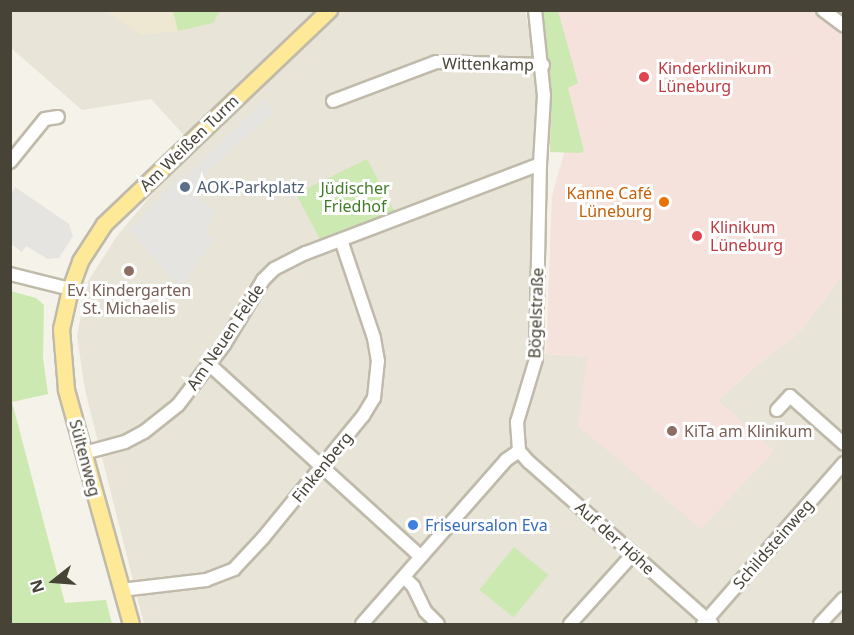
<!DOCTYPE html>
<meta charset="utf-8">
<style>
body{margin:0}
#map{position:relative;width:854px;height:635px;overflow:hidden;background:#f4f2e9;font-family:"Noto Sans",sans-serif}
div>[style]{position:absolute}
.residential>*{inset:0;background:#e8e4d7}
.education>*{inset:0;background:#eee8d3}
.medical>*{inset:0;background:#f5e2dd}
.green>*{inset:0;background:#cce9b2;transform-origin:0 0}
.parking>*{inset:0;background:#e6e4e1}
.roads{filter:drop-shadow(2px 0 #c0baab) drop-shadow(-2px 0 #c0baab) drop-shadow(0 2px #c0baab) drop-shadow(0 -2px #c0baab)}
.minor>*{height:12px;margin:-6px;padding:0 6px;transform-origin:6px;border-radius:6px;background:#fff}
.major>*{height:15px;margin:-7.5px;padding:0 7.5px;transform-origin:7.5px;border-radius:7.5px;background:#fee998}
.dots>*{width:16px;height:16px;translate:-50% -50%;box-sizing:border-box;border:3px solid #fff;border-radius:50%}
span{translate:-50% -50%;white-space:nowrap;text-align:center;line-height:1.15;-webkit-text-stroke:6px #fff;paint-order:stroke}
.street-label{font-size:16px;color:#484337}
.health-label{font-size:16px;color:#be3a42}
.left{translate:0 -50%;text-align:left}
.service-label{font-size:16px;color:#4e5e75}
.park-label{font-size:16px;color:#427b29}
.food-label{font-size:16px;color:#c56008}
.right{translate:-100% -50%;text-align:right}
.education-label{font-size:16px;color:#785e54}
.shop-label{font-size:16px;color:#366cbe}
.frame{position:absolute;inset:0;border:12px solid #484337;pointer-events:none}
.north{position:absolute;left:24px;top:551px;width:60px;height:60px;-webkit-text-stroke:4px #fff;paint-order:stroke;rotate:253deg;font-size:16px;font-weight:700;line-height:24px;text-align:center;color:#484337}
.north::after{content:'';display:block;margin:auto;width:21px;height:27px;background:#484337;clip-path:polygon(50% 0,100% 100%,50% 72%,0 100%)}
</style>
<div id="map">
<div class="residential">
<i style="clip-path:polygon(10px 11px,525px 11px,538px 75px,531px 353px,588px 357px,774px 451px,718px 401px,757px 365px,799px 333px,843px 275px,843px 624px,144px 624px,85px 390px,77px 336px,88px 281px,117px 236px,193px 145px,151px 99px,82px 110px,11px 48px)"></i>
</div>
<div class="education">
<i style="clip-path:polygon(105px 11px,173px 11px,178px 31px,141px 35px)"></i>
</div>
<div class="medical">
<i style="clip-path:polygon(555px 11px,811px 11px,843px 36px,843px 275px,799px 333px,757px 365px,718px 401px,774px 451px,701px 529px,578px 426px,587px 357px,546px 354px,552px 196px,567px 143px)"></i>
</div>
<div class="green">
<i style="clip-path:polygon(173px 11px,173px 10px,220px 11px,213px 23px,178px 31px)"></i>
<i style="clip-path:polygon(540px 11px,558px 11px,578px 83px,568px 88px,584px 151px,580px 153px,550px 152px,551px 94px)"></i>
<i style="clip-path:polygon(367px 159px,395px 212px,321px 241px,296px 194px)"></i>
<i style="clip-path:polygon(11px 291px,36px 298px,44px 305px,43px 358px,48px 394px,12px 402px,65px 603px,106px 600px,112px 624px,11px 624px)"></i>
<i style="left:514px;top:547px;width:44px;height:55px;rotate:39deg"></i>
</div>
<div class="parking">
<i style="clip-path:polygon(266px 99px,275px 111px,206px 173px,198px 197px,214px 213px,206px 232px,214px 240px,181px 287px,129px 231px,180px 175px,184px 177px)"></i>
<i style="clip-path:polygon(15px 187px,69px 224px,73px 236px,59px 258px,48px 259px,26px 246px,22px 252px,11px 244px,11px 195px)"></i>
</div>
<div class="roads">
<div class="minor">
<i style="left:535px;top:10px;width:85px;rotate:84deg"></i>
<i style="left:544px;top:95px;width:69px;rotate:93.3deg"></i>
<i style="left:540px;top:164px;width:195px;rotate:91.2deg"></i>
<i style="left:536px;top:359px;width:66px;rotate:106.8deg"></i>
<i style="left:517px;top:422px;width:29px;rotate:86deg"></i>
<i style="left:519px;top:451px;width:15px;rotate:48deg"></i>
<i style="left:529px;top:462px;width:244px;rotate:41.5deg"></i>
<i style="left:823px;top:10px;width:26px;rotate:37deg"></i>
<i style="left:333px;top:101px;width:110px;rotate:-20.7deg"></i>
<i style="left:436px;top:62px;width:107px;rotate:1.6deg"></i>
<i style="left:10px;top:162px;width:55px;rotate:-50.9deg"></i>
<i style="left:45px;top:119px;width:13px;rotate:-9deg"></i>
<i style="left:10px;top:274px;width:62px;rotate:14deg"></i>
<i style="left:210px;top:365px;width:285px;rotate:42.3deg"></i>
<i style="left:777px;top:410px;width:19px;rotate:-47deg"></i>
<i style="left:790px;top:396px;width:72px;rotate:41.6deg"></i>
<i style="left:84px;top:453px;width:42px;rotate:-15deg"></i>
<i style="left:125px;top:442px;width:21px;rotate:-28deg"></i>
<i style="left:144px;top:432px;width:43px;rotate:-38.5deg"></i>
<i style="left:178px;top:405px;width:76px;rotate:-52.5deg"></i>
<i style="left:224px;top:345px;width:76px;rotate:-59deg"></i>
<i style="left:263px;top:280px;width:16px;rotate:-45deg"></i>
<i style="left:274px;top:269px;width:36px;rotate:-27deg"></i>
<i style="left:306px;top:253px;width:250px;rotate:-20.8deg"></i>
<i style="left:404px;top:577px;width:13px;rotate:45deg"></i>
<i style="left:413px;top:586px;width:28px;rotate:64deg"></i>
<i style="left:425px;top:611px;width:18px;rotate:45deg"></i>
<i style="left:121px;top:590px;width:86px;rotate:-6.7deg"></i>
<i style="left:206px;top:580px;width:30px;rotate:-21deg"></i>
<i style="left:234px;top:569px;width:42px;rotate:-46.9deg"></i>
<i style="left:263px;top:538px;width:158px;rotate:-50.7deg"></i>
<i style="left:363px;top:416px;width:21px;rotate:-59deg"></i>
<i style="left:374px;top:398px;width:37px;rotate:-84deg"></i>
<i style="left:378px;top:361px;width:23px;rotate:-100deg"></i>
<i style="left:374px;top:338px;width:103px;rotate:-108.6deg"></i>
<i style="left:362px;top:624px;width:218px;rotate:-48.7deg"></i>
<i style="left:506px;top:460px;width:16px;rotate:-35deg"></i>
<i style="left:570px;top:624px;width:94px;rotate:-48deg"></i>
<i style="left:703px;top:624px;width:214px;rotate:-48.8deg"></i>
<i style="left:820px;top:624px;width:35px;rotate:-47deg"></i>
</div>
<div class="major">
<i style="left:131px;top:624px;width:244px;rotate:-105.5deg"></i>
<i style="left:66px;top:389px;width:60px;rotate:-94.8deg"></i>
<i style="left:61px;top:329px;width:41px;rotate:-77.3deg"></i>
<i style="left:70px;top:289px;width:30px;rotate:-70deg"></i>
<i style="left:80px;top:261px;width:44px;rotate:-57deg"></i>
<i style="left:104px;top:224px;width:311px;rotate:-43.6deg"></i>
</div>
</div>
<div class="dots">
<i style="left:644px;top:77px;background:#e0444e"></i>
<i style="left:185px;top:187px;background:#5c6f8a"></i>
<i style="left:664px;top:202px;background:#e8710a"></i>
<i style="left:697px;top:236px;background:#e0444e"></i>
<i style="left:129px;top:271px;background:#8d6e63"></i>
<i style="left:672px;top:431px;background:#8d6e63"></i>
<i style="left:413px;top:525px;background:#3f7fe0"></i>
</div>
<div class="street-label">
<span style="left:488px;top:64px;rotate:1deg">Wittenkamp</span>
<span style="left:189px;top:143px;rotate:-44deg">Am Weißen Turm</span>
<span style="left:536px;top:313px;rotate:-88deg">Bögelstraße</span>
<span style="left:225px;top:337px;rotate:-56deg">Am Neuen Felde</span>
<span style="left:85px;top:458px;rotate:75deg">Sültenweg</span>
<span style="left:322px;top:467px;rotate:-51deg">Finkenberg</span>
<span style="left:615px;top:538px;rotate:42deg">Auf der Höhe</span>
<span style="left:773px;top:544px;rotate:-49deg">Schildsteinweg</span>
</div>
<div class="health-label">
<span class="left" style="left:658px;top:77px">Kinderklinikum<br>Lüneburg</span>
<span class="left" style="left:710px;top:236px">Klinikum<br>Lüneburg</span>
</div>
<div class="service-label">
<span class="left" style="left:197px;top:187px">AOK-Parkplatz</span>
</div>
<div class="park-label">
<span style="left:355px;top:197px">Jüdischer<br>Friedhof</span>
</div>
<div class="food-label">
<span class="right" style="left:652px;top:202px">Kanne Café<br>Lüneburg</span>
</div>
<div class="education-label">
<span style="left:129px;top:299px">Ev. Kindergarten<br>St. Michaelis</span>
<span class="left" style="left:684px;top:431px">KiTa am Klinikum</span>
</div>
<div class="shop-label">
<span class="left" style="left:425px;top:525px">Friseursalon Eva</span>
</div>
<div class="frame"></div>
<div class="north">N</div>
</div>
